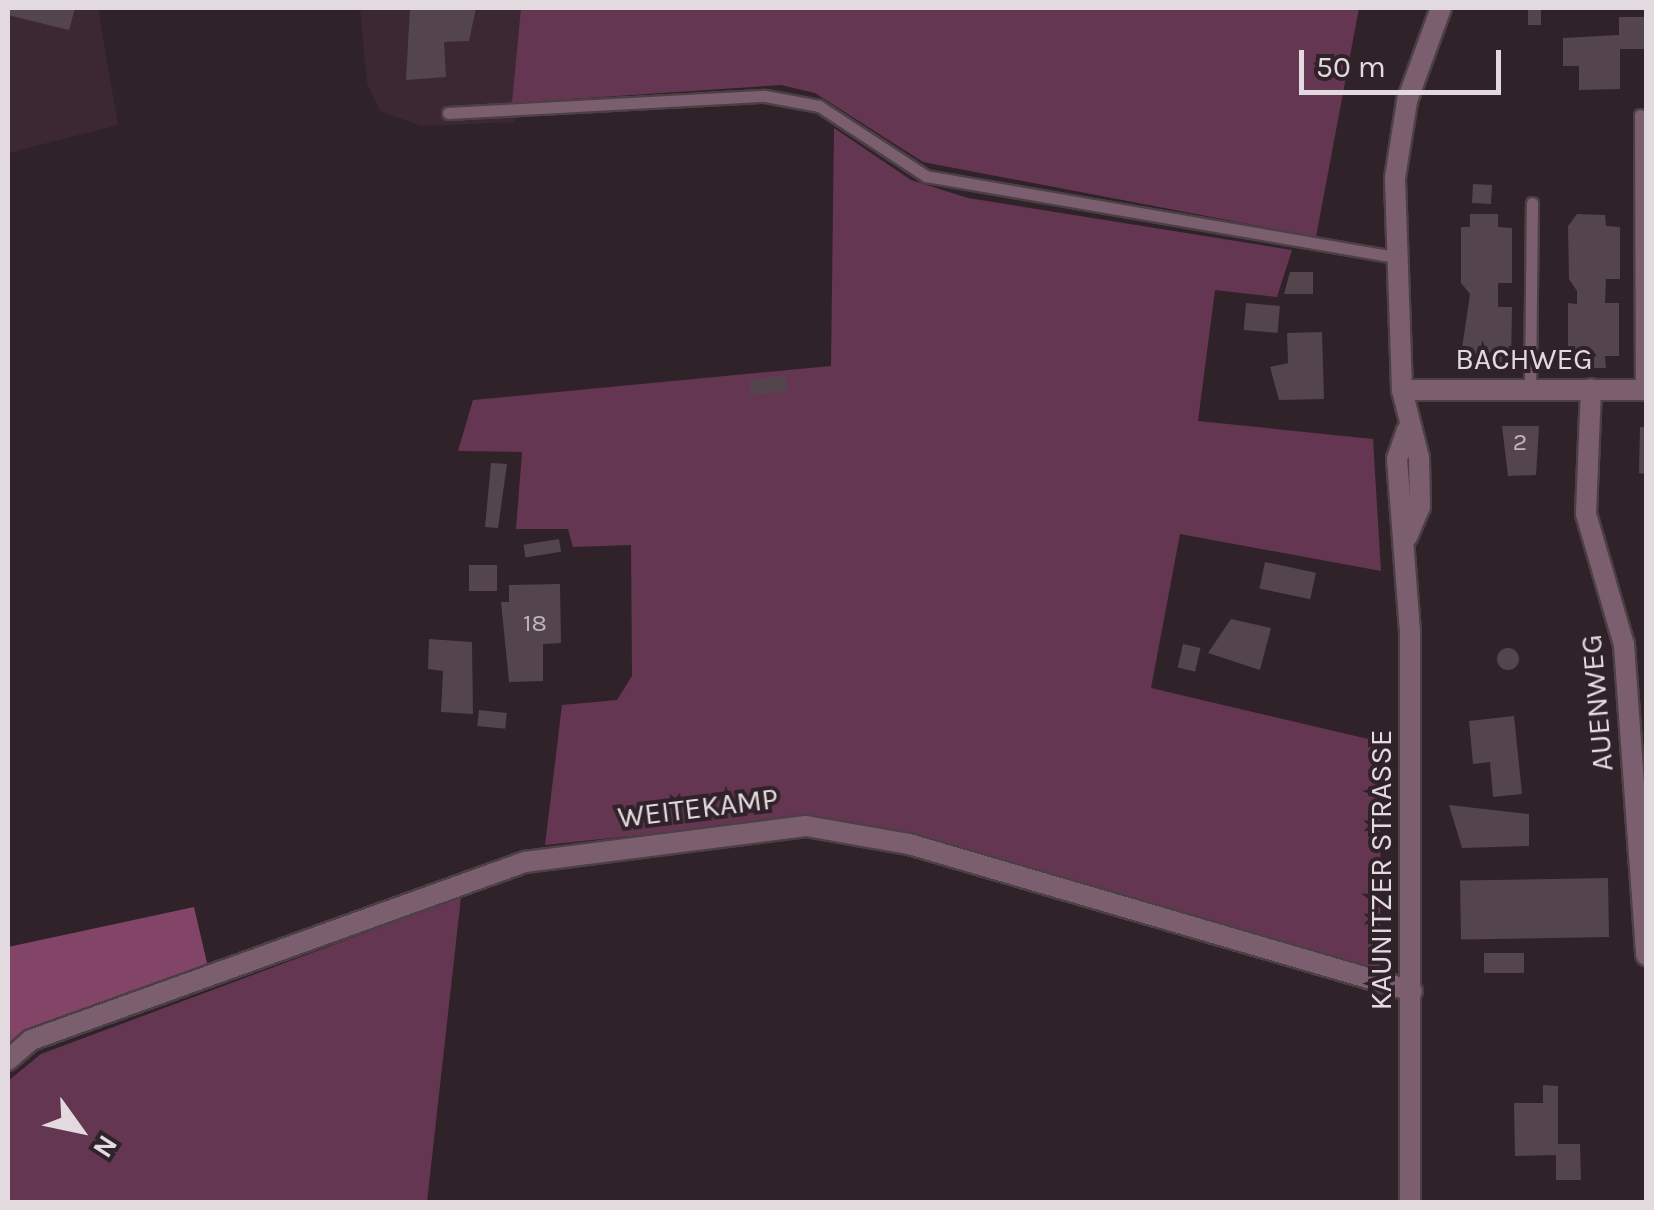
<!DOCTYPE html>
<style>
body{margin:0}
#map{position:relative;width:1654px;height:1210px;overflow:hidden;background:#302229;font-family:Karla,sans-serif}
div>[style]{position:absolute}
.built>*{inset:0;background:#3c2833}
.green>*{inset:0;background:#653651}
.forest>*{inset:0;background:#824568}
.building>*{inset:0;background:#54454d;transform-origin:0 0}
.round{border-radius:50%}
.roads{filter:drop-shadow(2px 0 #4d3f46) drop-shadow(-2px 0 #4d3f46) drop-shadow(0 2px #4d3f46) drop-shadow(0 -2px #4d3f46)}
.service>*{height:11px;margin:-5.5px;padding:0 5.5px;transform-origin:5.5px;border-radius:5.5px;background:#7c5f6e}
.minor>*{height:20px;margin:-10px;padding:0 10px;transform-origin:10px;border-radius:10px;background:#7c5f6e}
.tertiary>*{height:20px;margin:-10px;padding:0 10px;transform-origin:10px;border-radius:10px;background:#7c5f6e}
span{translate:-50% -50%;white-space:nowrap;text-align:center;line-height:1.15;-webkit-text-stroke:8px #302229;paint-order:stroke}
.number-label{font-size:25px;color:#bfb5ba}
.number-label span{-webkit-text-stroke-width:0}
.street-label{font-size:30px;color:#e3dadf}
.frame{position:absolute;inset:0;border:10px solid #e3dadf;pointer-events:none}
.north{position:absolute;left:30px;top:1080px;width:100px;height:100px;-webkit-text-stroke:8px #302229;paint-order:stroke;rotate:123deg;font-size:28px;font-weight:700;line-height:40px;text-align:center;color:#e3dadf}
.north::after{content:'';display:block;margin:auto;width:35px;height:45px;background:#e3dadf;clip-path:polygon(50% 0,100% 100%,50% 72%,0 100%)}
.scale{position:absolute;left:1299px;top:50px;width:202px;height:45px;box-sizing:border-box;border:5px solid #e3dadf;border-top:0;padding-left:12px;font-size:30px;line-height:35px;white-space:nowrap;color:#e3dadf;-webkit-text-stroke:8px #302229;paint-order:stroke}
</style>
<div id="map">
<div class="built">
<i style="clip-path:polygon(8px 8px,98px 8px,118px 125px,8px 153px)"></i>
<i style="clip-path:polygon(360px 8px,521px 8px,514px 122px,421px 126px,380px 111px,367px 83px)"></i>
</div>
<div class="green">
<i style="clip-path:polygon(521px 8px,1359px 8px,1316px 237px,923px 162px,815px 93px,781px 85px,512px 103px)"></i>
<i style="clip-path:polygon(834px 128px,911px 180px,968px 198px,1292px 250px,1277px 297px,1215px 290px,1198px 421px,1373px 439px,1381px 571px,1180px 534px,1151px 688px,1381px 742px,1380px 977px,914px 834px,803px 818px,545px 845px,562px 705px,617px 700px,632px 676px,631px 545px,573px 547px,568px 529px,516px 529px,522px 452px,458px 451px,473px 400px,831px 366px)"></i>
<i style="clip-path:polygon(461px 897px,427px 1202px,8px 1202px,8px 1081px,41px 1054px)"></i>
</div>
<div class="forest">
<i style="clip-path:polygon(194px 907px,207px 963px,8px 1045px,8px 947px)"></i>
</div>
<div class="building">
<i style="clip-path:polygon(8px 8px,75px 8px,69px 30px,8px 15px)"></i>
<i style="clip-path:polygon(410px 8px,476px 8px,469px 41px,444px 42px,446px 77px,406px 80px)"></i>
<i style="left:1528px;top:8px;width:13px;height:17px"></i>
<i style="clip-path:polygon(1619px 17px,1644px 17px,1645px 49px,1620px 49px,1620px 89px,1579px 90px,1579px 66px,1563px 66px,1563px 38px,1619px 35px)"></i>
<i style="left:1473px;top:184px;width:19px;height:19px;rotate:3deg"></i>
<i style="clip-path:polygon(1470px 214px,1498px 214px,1498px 227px,1512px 228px,1512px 283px,1498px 283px,1498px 307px,1512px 307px,1511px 362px,1460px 362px,1470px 294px,1461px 283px,1461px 227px,1470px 227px)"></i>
<i style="clip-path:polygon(1577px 214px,1605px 215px,1606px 226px,1620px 227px,1620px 279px,1606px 279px,1605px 303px,1619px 303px,1619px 356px,1605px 356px,1606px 368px,1577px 368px,1568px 356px,1568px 303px,1577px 304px,1577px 291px,1569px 279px,1568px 226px)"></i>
<i style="clip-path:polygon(1290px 272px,1313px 272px,1313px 294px,1284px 294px)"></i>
<i style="left:1246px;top:303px;width:34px;height:27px;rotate:5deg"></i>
<i style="clip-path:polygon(1322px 332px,1324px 399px,1279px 400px,1270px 367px,1288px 363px,1287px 333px)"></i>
<i style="left:786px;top:375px;width:16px;height:37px;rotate:83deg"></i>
<i style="clip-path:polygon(1502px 426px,1539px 426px,1536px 475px,1508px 476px)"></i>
<i style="clip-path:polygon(1640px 427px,1646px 427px,1646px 474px,1639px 473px)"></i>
<i style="clip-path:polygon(491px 463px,507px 464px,498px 528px,485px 527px)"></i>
<i style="left:559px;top:539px;width:13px;height:36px;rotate:81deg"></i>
<i style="left:1265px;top:562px;width:52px;height:27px;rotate:12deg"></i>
<i style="left:469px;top:565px;width:28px;height:26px"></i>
<i style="clip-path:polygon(560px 584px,561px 643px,543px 644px,543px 681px,509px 682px,501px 602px,509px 602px,509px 585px)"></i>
<i style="clip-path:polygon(1231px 619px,1271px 628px,1260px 670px,1208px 653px)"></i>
<i style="clip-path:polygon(429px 639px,472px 642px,473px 714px,441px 712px,443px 671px,428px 669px)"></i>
<i style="left:1183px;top:644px;width:18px;height:24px;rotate:13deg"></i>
<i class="round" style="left:1497px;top:648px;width:22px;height:22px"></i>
<i style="left:479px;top:710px;width:28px;height:16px;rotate:6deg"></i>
<i style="clip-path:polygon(1514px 716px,1522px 794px,1493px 797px,1490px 762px,1473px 764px,1469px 721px)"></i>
<i style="clip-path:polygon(1449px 805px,1529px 814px,1529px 846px,1462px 848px)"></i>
<i style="left:1608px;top:878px;width:59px;height:148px;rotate:89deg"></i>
<i style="left:1484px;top:953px;width:40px;height:20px"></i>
<i style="clip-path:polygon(1543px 1085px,1558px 1086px,1558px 1144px,1580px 1144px,1581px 1180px,1556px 1180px,1556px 1155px,1515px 1156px,1514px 1103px,1543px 1103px)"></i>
</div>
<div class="roads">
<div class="service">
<i style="left:448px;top:113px;width:317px;rotate:-3.1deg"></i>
<i style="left:765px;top:96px;width:55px;rotate:10.5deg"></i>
<i style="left:819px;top:106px;width:128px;rotate:33.2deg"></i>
<i style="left:926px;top:176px;width:477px;rotate:9.8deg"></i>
<i style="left:1640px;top:115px;width:275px;rotate:89.8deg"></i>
<i style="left:1530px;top:388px;width:185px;rotate:-89.4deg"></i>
</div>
<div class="minor">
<i style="left:1591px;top:389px;width:125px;rotate:92.3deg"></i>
<i style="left:1586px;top:514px;width:136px;rotate:73.8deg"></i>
<i style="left:1624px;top:645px;width:311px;rotate:85.9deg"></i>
<i style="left:1402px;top:390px;width:244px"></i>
<i style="left:8px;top:1060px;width:30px;rotate:-41deg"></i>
<i style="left:31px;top:1040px;width:525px;rotate:-19.82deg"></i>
<i style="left:525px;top:862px;width:283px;rotate:-7.3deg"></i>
<i style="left:806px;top:826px;width:105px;rotate:9.9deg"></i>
<i style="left:909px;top:844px;width:524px;rotate:16.29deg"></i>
</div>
<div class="tertiary">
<i style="left:1407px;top:430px;width:31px;rotate:109deg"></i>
<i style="left:1397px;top:459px;width:172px;rotate:85.7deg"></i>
<i style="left:1410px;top:631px;width:571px;rotate:90deg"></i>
<i style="left:1407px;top:537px;width:33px;rotate:-67deg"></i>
<i style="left:1420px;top:507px;width:49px;rotate:-91.2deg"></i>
<i style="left:1419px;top:458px;width:70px;rotate:-104deg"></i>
<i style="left:1402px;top:390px;width:212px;rotate:-91.9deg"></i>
<i style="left:1395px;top:178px;width:78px;rotate:-81.1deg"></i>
<i style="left:1407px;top:101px;width:99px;rotate:-69.9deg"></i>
</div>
</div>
<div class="number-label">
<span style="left:1520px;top:442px">2</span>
<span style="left:535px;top:623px">18</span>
</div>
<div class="street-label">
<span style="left:1524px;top:359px">BACHWEG</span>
<span style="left:1597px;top:703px;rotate:-95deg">AUENWEG</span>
<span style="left:698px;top:808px;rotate:-7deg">WEITEKAMP</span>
<span style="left:1381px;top:870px;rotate:-90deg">KAUNITZER STRASSE</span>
</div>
<div class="frame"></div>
<div class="north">N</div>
<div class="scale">50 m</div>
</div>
